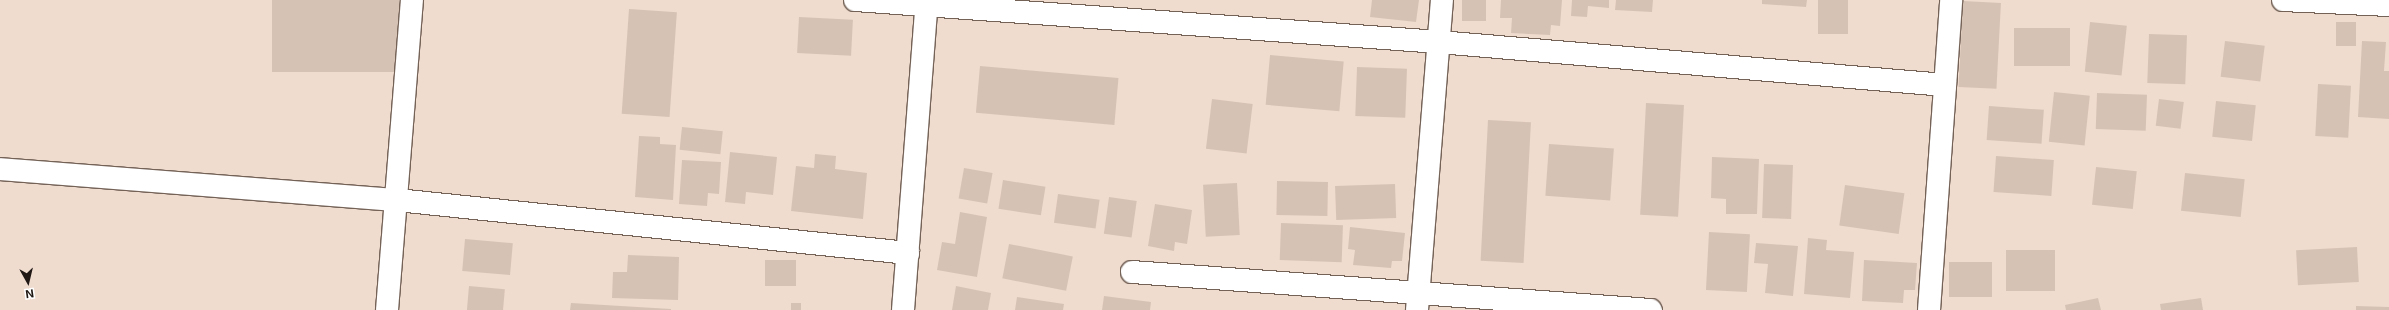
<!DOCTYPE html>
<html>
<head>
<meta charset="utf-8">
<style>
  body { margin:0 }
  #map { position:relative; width:2389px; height:310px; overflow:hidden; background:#f0dbcf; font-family:Inter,sans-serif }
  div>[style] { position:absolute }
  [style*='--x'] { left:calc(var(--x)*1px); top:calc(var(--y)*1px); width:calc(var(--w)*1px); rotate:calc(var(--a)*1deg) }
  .building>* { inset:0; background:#d6c2b5; transform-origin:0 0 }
  .roads { filter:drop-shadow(1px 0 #746257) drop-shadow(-1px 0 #746257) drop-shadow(0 1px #746257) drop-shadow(0 -1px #746257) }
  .minor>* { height:22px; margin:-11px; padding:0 11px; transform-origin:11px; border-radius:11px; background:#fff }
  .tertiary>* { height:22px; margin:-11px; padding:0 11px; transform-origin:11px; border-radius:11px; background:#fff }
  span { translate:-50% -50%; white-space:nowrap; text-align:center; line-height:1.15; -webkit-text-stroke:3px #fff; paint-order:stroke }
  .north { position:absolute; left:8px; top:262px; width:40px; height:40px; -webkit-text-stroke:3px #fff; paint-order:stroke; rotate:172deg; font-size:11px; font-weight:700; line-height:16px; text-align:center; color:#1f1814 }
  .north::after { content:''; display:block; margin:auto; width:14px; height:18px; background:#1f1814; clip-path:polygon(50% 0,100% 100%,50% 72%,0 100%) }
</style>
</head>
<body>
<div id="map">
  <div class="building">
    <i style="left:272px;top:0;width:127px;height:72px"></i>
    <i style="clip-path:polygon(1372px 0,1419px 0,1416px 22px,1370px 17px)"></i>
    <i style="left:1462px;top:0;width:24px;height:21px"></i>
    <i style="clip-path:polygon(1501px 0,1562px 0,1560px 26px,1551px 25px,1550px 35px,1511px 33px,1512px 18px,1500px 18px)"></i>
    <i style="clip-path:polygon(1572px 0,1609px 0,1609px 8px,1588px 6px,1587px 17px,1571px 16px)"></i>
    <i style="clip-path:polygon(1616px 0,1653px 0,1652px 12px,1615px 10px)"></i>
    <i style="clip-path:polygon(1762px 0,1807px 0,1806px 7px,1762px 4px)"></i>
    <i style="left:1818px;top:0;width:30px;height:34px"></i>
    <i style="left:1963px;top:1px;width:38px;height:86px;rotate:3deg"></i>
    <i style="left:629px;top:9px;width:48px;height:105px;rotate:4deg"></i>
    <i style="left:799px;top:17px;width:54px;height:36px;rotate:3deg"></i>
    <i style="left:2090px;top:22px;width:37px;height:50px;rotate:6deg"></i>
    <i style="left:2336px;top:22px;width:20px;height:24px"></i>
    <i style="left:2014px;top:28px;width:56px;height:38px"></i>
    <i style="left:2149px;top:34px;width:38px;height:49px;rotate:2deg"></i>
    <i style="left:2225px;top:41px;width:40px;height:36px;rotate:7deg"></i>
    <i style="clip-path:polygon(2362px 41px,2386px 42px,2384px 71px,2389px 71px,2389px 119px,2358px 117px)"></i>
    <i style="left:1270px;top:55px;width:74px;height:50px;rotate:5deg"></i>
    <i style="left:980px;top:66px;width:139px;height:47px;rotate:5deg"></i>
    <i style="left:1357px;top:67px;width:50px;height:49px;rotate:2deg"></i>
    <i style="left:2318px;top:84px;width:33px;height:52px;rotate:3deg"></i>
    <i style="left:2054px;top:92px;width:36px;height:50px;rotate:6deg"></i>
    <i style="left:2097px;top:93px;width:50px;height:36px;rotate:2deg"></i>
    <i style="left:1212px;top:99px;width:41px;height:50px;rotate:7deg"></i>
    <i style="left:2159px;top:99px;width:25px;height:27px;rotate:7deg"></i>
    <i style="left:2216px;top:101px;width:40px;height:36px;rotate:6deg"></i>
    <i style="left:1646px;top:103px;width:38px;height:112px;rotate:3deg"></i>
    <i style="left:1989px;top:106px;width:55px;height:34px;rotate:4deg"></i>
    <i style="left:1488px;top:120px;width:43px;height:141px;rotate:3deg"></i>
    <i style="left:682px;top:127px;width:41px;height:23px;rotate:6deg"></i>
    <i style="clip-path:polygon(639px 136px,660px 137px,660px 144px,676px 145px,673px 200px,635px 197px)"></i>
    <i style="left:1549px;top:144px;width:65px;height:52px;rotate:4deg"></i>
    <i style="clip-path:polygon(730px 152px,777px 157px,773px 195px,746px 192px,745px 204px,725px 202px)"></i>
    <i style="clip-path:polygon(815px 154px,836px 156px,835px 169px,867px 173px,863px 219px,791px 211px,796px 166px,814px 168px)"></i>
    <i style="left:1996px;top:156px;width:58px;height:36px;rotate:4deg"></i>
    <i style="clip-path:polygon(1712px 157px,1759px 159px,1757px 214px,1726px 214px,1726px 199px,1711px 198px)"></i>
    <i style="clip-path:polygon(682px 160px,721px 162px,719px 194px,708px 193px,707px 206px,679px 204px)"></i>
    <i style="left:1764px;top:164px;width:29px;height:54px;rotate:2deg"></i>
    <i style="left:2096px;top:167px;width:41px;height:38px;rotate:6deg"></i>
    <i style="left:964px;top:168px;width:29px;height:31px;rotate:10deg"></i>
    <i style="left:2185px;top:173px;width:60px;height:38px;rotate:6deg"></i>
    <i style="left:1003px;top:180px;width:43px;height:29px;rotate:9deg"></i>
    <i style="left:1277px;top:181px;width:51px;height:34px;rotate:1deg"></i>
    <i style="left:1237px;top:183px;width:52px;height:34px;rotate:87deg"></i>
    <i style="left:1395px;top:184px;width:34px;height:60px;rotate:88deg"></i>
    <i style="left:1845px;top:185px;width:60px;height:41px;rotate:8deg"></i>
    <i style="left:1058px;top:194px;width:42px;height:29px;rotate:8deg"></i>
    <i style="left:1109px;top:197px;width:28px;height:37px;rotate:8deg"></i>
    <i style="clip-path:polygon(1155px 204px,1192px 210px,1187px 244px,1175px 242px,1174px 251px,1148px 246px)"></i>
    <i style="clip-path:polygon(960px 212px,987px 217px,977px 277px,937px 270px,942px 242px,955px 244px)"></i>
    <i style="left:1281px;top:223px;width:62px;height:37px;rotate:2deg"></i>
    <i style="clip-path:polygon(1350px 227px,1405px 233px,1402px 261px,1392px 261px,1391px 268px,1353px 265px,1355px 250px,1348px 249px)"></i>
    <i style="left:1709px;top:232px;width:41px;height:58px;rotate:3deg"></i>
    <i style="clip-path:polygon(1808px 238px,1827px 240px,1826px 250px,1854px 252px,1850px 298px,1804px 294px)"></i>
    <i style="left:465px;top:239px;width:48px;height:32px;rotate:5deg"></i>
    <i style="clip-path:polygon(1756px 243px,1798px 246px,1793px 296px,1765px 293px,1768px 264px,1754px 263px)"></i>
    <i style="left:1009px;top:244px;width:65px;height:35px;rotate:11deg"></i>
    <i style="left:2357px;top:247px;width:35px;height:61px;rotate:87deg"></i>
    <i style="left:2006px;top:250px;width:49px;height:41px"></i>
    <i style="clip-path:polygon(628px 255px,679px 257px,678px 300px,612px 298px,613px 272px,627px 272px)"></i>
    <i style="left:765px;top:260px;width:31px;height:26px"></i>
    <i style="clip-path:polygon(1864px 260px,1917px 263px,1915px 290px,1904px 290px,1903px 303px,1862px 301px)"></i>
    <i style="left:1949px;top:262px;width:43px;height:35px"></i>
    <i style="left:469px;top:286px;width:36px;height:24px;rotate:5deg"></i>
    <i style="clip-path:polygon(956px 286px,991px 293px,988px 310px,952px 310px)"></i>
    <i style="clip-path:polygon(1104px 296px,1151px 302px,1150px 310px,1102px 310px)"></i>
    <i style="clip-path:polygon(1017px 297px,1064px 304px,1063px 310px,1015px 310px)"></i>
    <i style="clip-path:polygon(2098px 298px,2101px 310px,2066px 310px,2065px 305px)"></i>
    <i style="clip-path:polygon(2201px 298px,2203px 310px,2161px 310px,2160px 304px)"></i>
    <i style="clip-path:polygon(571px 303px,671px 309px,671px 310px,570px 310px)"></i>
    <i style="left:791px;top:303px;width:10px;height:7px"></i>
    <i style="clip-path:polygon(2356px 306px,2389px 307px,2389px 310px,2356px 310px)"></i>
  </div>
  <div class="roads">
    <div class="minor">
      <i style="--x:855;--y:0;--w:586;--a:4.11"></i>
      <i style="--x:1439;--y:42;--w:508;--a:4.86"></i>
      <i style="--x:2283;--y:0;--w:106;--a:2.7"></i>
      <i style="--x:0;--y:169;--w:398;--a:4.5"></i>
      <i style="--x:397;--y:200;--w:514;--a:5.92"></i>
      <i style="--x:1132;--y:272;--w:520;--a:4.19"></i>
      <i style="--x:387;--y:310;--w:311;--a:-85.4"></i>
      <i style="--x:1417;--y:310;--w:311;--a:-85.4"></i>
      <i style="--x:1929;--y:310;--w:311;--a:-85.9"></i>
    </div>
    <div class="tertiary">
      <i style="--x:903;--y:310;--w:311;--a:-85.6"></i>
    </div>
  </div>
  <div class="north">N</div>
</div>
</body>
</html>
